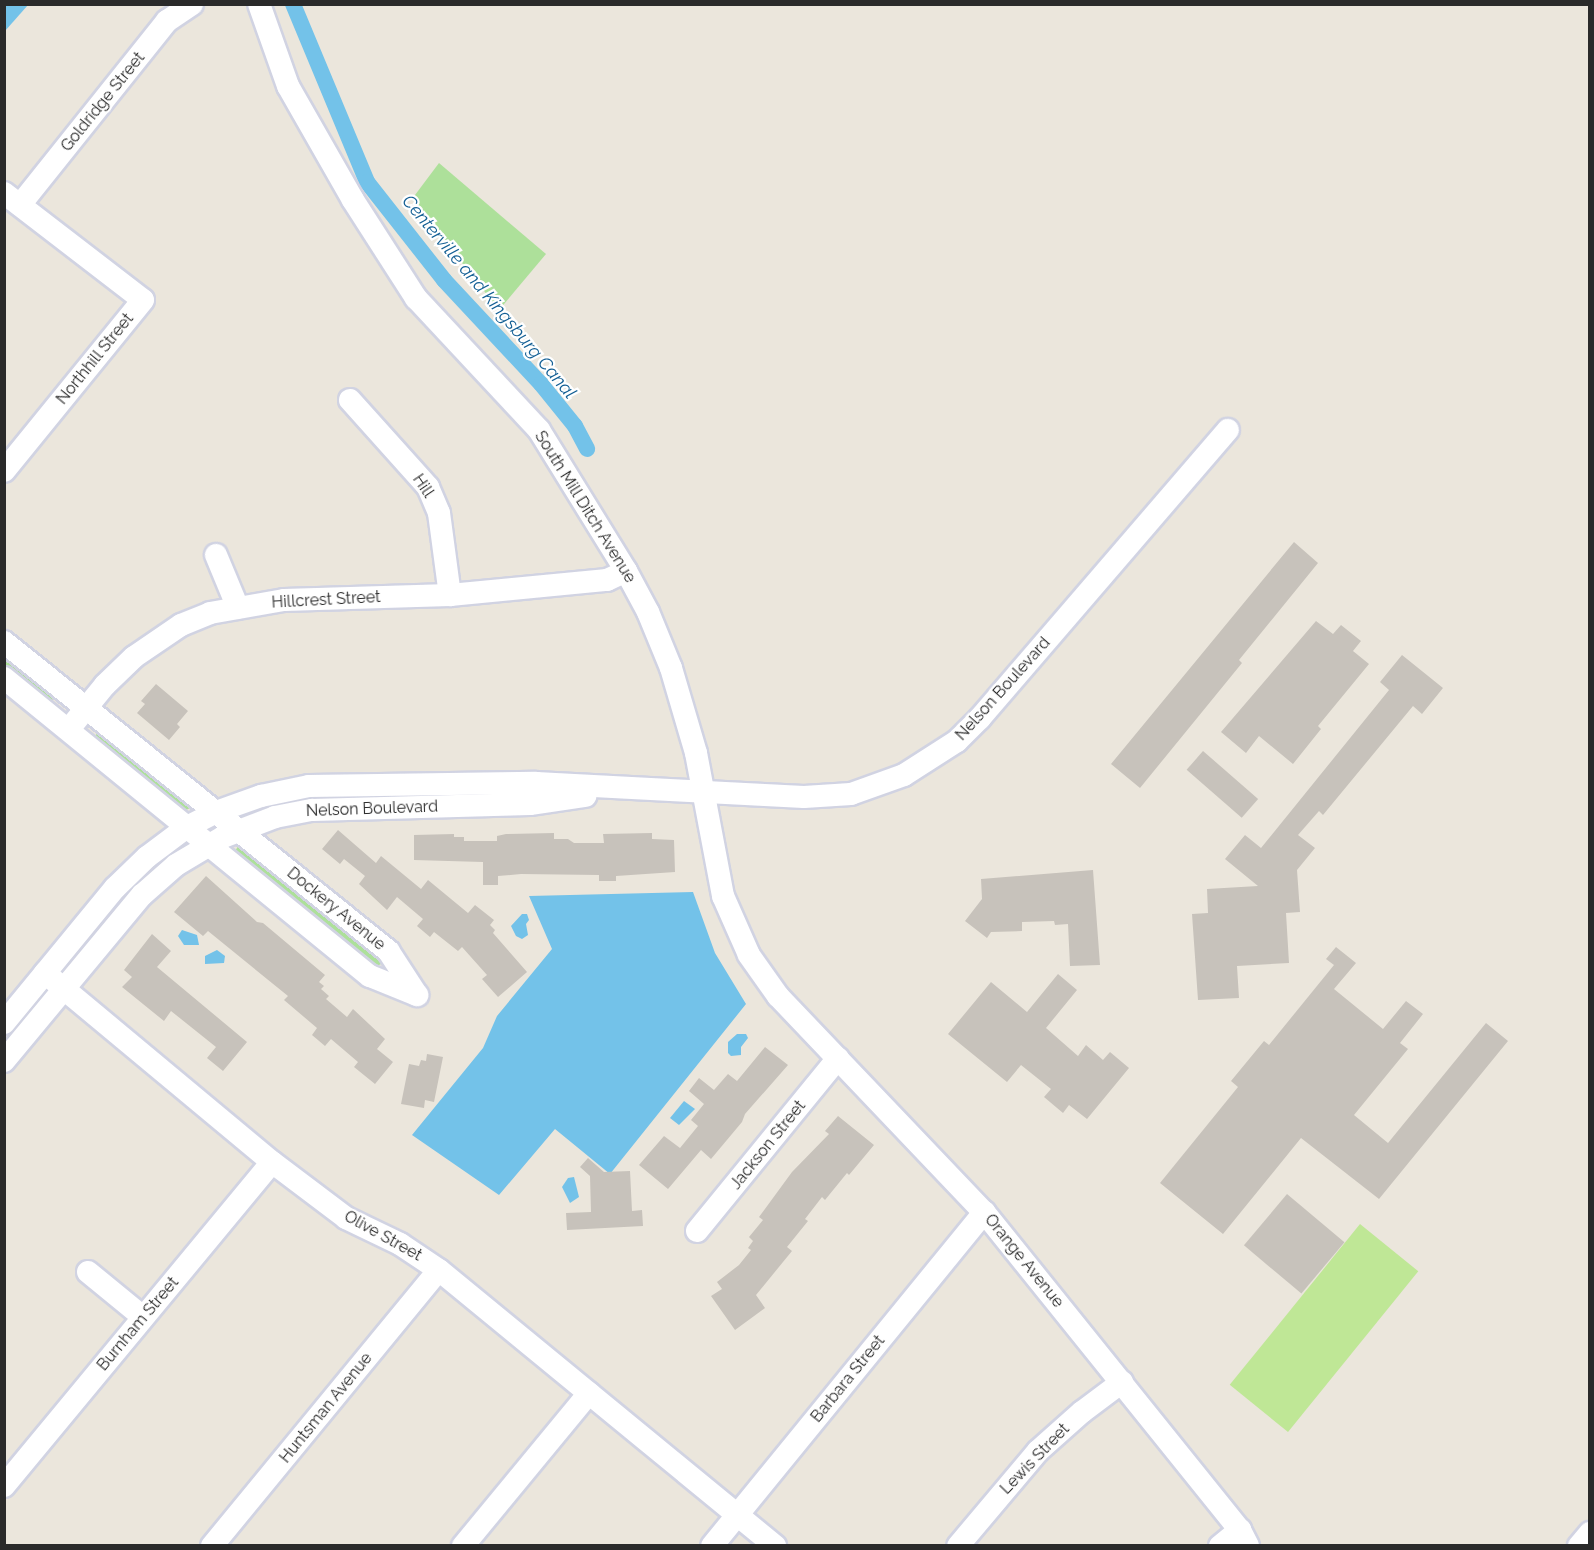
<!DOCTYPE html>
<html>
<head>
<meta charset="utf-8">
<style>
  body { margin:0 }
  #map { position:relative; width:1594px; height:1550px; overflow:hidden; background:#ebe6dc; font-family:Raleway,sans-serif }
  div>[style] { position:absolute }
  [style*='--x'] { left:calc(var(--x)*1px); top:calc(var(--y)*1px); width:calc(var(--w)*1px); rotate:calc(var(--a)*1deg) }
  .green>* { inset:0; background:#ade09a }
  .pitch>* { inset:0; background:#bfe796; transform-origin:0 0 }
  .water>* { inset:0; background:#73c2e9 }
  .canal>* { height:16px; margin:-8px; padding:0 8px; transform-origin:8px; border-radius:8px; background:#73c2e9 }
  .building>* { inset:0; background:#c7c2bb; transform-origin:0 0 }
  .roads { filter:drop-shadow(2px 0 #d1d3e2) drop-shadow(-2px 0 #d1d3e2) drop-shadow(0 2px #d1d3e2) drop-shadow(0 -2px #d1d3e2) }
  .minor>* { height:22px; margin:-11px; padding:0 11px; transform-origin:11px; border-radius:11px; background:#fff }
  span { translate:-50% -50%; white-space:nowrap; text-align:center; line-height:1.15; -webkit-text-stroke:4.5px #fff; paint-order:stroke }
  .street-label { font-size:16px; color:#2a2a2a }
  .water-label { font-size:18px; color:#135f94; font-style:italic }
  .frame { position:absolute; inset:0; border:6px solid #2a2a2a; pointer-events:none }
</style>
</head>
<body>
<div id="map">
  <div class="green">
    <i style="clip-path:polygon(439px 163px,546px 254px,499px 310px,412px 199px)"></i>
    <i style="clip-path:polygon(4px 650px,58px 693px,48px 705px,5px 670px)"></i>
    <i style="clip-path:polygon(99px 730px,191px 804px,190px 808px,182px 812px,93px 740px)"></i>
    <i style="clip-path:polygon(183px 843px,184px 848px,103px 925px,110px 908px,129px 883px)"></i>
    <i style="clip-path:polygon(239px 845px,382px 959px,381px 964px,373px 968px,233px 854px)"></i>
  </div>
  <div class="pitch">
    <i style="left:1360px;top:1224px;width:75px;height:207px;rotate:39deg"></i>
  </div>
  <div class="water">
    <i style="clip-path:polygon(5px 4px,28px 5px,5px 31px,4px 5px)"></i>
    <i style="clip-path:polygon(693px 892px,715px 953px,746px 1004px,610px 1174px,555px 1129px,499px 1195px,412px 1135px,483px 1048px,497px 1016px,552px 949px,529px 896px)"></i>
    <i style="clip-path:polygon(522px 914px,527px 914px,529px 920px,526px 924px,528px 935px,522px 939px,516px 936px,511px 926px)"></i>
    <i style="clip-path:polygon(182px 930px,197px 935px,199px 945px,184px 945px,178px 936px)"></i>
    <i style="clip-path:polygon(217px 950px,225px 956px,224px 963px,205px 964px,205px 956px)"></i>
    <i style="clip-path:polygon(737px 1034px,746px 1034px,748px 1038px,741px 1047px,741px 1055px,731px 1056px,728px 1053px,728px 1042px)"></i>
    <i style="clip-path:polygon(684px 1101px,695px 1109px,679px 1125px,670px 1118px)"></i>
    <i style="clip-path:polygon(574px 1177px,579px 1197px,570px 1203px,562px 1187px,568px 1178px)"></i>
  </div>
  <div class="canal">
    <i style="--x:293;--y:4;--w:193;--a:67.4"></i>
    <i style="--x:367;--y:182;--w:125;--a:51.8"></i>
    <i style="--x:444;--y:280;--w:142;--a:47"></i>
    <i style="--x:541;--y:384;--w:54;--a:51"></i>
    <i style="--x:575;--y:426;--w:26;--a:62"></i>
  </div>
  <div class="building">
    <i style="clip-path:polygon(1294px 542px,1318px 563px,1239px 660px,1242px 663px,1140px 788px,1111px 764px)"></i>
    <i style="clip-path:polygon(1316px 621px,1333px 634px,1341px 625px,1361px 641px,1353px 651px,1369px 664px,1318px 726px,1321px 729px,1293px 764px,1259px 736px,1246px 753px,1221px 732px)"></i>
    <i style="clip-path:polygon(1402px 655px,1443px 688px,1422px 714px,1413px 706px,1323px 815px,1319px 811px,1298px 835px,1315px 848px,1297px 870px,1300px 912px,1286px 913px,1289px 963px,1237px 966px,1239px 998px,1198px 1000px,1192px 914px,1208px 913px,1207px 889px,1258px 886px,1225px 859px,1245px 835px,1261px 848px,1389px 690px,1380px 682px)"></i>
    <i style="clip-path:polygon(156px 684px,188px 711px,177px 724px,180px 727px,169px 740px,137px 713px,145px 704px,141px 701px)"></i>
    <i style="left:1203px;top:751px;width:73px;height:25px;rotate:41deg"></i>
    <i style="clip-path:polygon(338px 830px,376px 863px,381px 856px,421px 889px,428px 880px,468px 913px,475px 905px,494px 920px,490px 925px,495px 930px,493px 933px,527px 972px,498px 997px,482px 979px,487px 975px,462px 947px,458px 951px,434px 932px,430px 937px,417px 926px,423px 919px,397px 897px,387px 910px,359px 884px,365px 876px,344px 859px,340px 864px,322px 849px)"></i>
    <i style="clip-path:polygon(554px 833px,554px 839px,568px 839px,574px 843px,604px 843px,603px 834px,652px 833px,652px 839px,674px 840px,675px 872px,616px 876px,616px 881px,599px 881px,599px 875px,521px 874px,498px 876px,498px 885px,483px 885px,483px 862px,414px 860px,414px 835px,454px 834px,454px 837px,464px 837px,464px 841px,497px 841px,497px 836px,506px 834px)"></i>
    <i style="clip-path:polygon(1093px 870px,1100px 965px,1070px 966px,1068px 924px,1055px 925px,1054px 921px,1022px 922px,1022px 931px,991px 932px,987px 938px,965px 921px,982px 899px,981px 879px)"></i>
    <i style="clip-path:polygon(206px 876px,257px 922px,263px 923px,325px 975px,319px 982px,324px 986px,321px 989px,329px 996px,326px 999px,347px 1017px,353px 1009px,385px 1039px,377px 1049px,393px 1062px,375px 1084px,354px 1067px,358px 1062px,331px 1039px,325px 1046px,312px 1035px,317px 1028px,284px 1000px,288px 996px,208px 931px,203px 936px,174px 912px)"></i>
    <i style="clip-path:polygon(152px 934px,171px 951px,157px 967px,247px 1042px,223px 1071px,207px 1058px,216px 1047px,171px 1011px,164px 1021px,122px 987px,132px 977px,124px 970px)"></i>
    <i style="clip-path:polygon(1336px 947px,1356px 963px,1334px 989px,1383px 1029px,1406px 1001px,1423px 1014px,1400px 1043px,1408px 1049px,1354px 1115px,1388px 1143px,1486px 1023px,1508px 1041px,1379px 1199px,1301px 1138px,1223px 1234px,1160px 1183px,1238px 1087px,1231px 1081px,1264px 1041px,1269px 1045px,1334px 965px,1326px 959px)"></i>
    <i style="clip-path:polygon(1058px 974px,1077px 990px,1046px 1028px,1078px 1056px,1086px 1045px,1103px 1060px,1110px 1052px,1129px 1068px,1087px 1119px,1069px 1105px,1063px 1113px,1044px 1097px,1051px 1089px,1021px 1065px,1007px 1082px,948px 1034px,991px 982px,1027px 1012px)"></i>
    <i style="clip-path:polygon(765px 1047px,788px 1065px,745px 1114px,742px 1122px,711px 1159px,701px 1150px,668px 1189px,639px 1165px,664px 1136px,680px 1148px,698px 1126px,691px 1120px,704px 1104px,689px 1091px,699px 1078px,714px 1090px,728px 1074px,737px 1081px)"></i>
    <i style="clip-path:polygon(427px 1054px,443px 1057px,434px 1102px,425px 1100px,424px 1108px,401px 1104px,409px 1064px,419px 1066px,421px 1060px,426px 1061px)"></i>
    <i style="clip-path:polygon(838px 1116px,874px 1145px,849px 1175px,847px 1173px,825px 1200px,822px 1197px,805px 1219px,808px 1221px,787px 1247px,792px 1251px,756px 1295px,765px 1308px,735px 1330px,711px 1296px,722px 1289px,717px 1282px,739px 1265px,751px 1250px,748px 1248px,753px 1241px,749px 1237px,763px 1220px,759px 1217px,792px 1172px,829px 1134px,825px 1131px)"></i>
    <i style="clip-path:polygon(588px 1158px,604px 1172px,630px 1171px,632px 1211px,642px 1210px,643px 1226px,567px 1230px,566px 1213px,591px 1212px,590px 1176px,580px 1167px)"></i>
    <i style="left:1287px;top:1194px;width:75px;height:67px;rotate:40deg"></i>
  </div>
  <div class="roads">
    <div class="minor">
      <i style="--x:259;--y:4;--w:87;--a:70.5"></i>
      <i style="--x:288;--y:86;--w:131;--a:60.3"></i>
      <i style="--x:353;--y:200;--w:117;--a:57.3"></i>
      <i style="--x:416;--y:298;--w:180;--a:47"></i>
      <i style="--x:539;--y:430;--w:166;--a:58.3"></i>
      <i style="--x:626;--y:571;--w:47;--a:61.8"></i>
      <i style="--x:648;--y:612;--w:61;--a:67.7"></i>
      <i style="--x:671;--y:668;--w:89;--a:73.6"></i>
      <i style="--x:696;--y:753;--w:146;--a:79.3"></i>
      <i style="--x:723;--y:896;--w:64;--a:66.2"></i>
      <i style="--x:749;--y:955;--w:50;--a:54.7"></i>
      <i style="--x:778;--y:996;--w:298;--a:46.4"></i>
      <i style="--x:984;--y:1212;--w:408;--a:51.2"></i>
      <i style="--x:1240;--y:1530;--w:18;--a:63"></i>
      <i style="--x:4;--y:193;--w:175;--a:37.6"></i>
      <i style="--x:143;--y:300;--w:220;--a:129.1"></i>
      <i style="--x:20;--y:205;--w:236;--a:-51.4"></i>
      <i style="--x:167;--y:21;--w:30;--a:-34"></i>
      <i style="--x:350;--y:400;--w:117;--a:48.1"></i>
      <i style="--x:428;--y:487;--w:28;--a:67"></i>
      <i style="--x:439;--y:513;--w:83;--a:82.4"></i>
      <i style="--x:216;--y:555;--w:57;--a:67.5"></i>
      <i style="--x:4;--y:642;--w:494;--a:38.8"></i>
      <i style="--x:389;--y:952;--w:51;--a:56.9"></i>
      <i style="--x:4;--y:678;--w:472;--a:39.2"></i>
      <i style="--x:370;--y:976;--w:51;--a:22"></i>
      <i style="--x:69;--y:729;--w:57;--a:-50.7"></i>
      <i style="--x:105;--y:685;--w:40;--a:-44"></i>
      <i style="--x:134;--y:657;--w:57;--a:-34.2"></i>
      <i style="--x:181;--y:625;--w:31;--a:-22"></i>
      <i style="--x:210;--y:613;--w:75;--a:-10"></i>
      <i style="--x:284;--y:600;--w:166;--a:-1.7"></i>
      <i style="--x:450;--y:595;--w:158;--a:-5.5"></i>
      <i style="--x:607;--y:580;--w:21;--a:-25"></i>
      <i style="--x:45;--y:973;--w:295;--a:39.8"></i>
      <i style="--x:272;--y:1162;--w:93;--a:37.1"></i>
      <i style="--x:346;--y:1218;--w:60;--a:25.7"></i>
      <i style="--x:400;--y:1244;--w:47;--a:33.7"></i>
      <i style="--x:439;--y:1270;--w:435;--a:39.4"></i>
      <i style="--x:4;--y:1023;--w:175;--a:-50.6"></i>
      <i style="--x:115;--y:888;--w:45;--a:-44.1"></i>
      <i style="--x:147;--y:857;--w:50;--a:-36.9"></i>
      <i style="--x:187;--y:827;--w:33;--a:-27"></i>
      <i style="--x:216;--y:812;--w:48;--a:-19.6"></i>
      <i style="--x:261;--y:796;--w:49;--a:-11.8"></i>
      <i style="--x:309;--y:786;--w:227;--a:-0.8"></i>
      <i style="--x:536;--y:783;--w:268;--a:3"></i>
      <i style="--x:804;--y:797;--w:47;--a:-3.7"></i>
      <i style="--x:851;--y:794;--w:56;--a:-19.7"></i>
      <i style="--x:904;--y:775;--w:63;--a:-32.7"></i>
      <i style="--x:957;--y:741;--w:33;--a:-45"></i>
      <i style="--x:980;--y:718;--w:380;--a:-49.3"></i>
      <i style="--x:4;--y:1061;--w:216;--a:-50.3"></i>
      <i style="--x:142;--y:895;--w:45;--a:-41.4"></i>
      <i style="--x:176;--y:865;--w:55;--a:-30.8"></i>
      <i style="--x:223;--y:837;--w:56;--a:-21"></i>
      <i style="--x:275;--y:817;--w:38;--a:-11"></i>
      <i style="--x:312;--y:810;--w:218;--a:-1.6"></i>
      <i style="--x:530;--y:804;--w:56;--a:-8.3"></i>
      <i style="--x:697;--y:1231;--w:223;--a:-50.8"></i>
      <i style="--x:88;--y:1272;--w:71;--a:39.3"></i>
      <i style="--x:4;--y:1486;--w:420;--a:-50.4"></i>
      <i style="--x:212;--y:1546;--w:357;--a:-50.6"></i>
      <i style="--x:463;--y:1546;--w:198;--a:-50.5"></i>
      <i style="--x:712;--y:1546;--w:431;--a:-50.8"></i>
      <i style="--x:958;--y:1546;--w:124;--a:-49.9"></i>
      <i style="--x:1038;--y:1451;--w:59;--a:-41.6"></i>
      <i style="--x:1082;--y:1412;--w:50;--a:-36.9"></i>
      <i style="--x:1220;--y:1546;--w:26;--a:-39"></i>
      <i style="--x:1579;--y:1546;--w:17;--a:-50"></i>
    </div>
  </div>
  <div class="street-label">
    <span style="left:103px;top:102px;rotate:-51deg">Goldridge Street</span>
    <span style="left:95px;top:359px;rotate:-51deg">Northhill Street</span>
    <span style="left:423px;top:486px;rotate:56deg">Hill</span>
    <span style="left:585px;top:507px;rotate:58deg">South Mill Ditch Avenue</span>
    <span style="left:326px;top:600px;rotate:-3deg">Hillcrest Street</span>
    <span style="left:1003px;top:689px;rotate:-48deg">Nelson Boulevard</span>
    <span style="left:372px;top:809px;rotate:-2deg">Nelson Boulevard</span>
    <span style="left:336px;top:909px;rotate:39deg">Dockery Avenue</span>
    <span style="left:768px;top:1145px;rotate:-51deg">Jackson Street</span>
    <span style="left:383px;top:1236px;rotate:29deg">Olive Street</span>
    <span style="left:1024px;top:1261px;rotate:51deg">Orange Avenue</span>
    <span style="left:138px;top:1324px;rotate:-50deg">Burnham Street</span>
    <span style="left:848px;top:1379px;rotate:-51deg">Barbara Street</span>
    <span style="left:326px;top:1408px;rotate:-51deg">Huntsman Avenue</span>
    <span style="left:1035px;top:1459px;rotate:-46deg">Lewis Street</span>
  </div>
  <div class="water-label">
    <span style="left:489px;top:297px;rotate:50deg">Centerville and Kingsburg Canal</span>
  </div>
  <div class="frame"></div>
</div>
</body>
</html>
